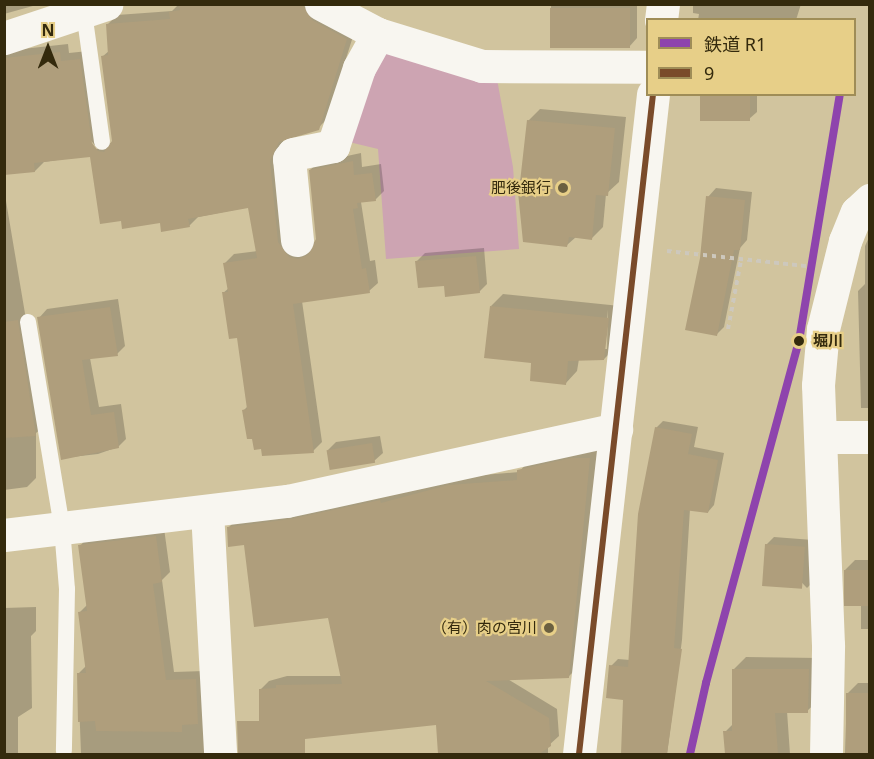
<!DOCTYPE html>
<html>
<head>
<meta charset="utf-8">
<style>
  body { margin:0 }
  #map { position:relative; width:874px; height:759px; overflow:hidden; background:#d1c49e; font-family:"Noto Sans","Noto Sans JP",sans-serif }
  div>[style] { position:absolute }
  [style*='--x'] { left:calc(var(--x)*1px); top:calc(var(--y)*1px); width:calc(var(--w)*1px); rotate:calc(var(--a)*1deg) }
  .green>* { inset:0; background:#cda4b2 }
  .shadow>* { inset:0; background:#0003 }
  .building>* { inset:0; background:#af9e7c; transform-origin:0 0 }
  .path>* { height:4px; margin-top:-2px; transform-origin:0; background:repeating-linear-gradient(90deg,#cdc8bd 0 4.5px,transparent 0 9px) }
  .service>* { height:16px; margin:-8px; padding:0 8px; transform-origin:8px; border-radius:8px; background:#f8f6f0 }
  .minor>* { height:33px; margin:-16.5px; padding:0 16.5px; transform-origin:16.5px; border-radius:16.5px; background:#f8f6f0 }
  .primary>* { height:33px; margin:-16.5px; padding:0 16.5px; transform-origin:16.5px; border-radius:16.5px; background:#f8f6f0 }
  .bus-1>* { height:6px; margin:-3px; padding:0 3px; transform-origin:3px; border-radius:3px; background:#7a4b2a }
  .rail-1>* { height:8px; margin:-4px; padding:0 4px; transform-origin:4px; border-radius:4px; background:#8e44ad }
  .dots>* { width:16px; height:16px; translate:-50% -50%; box-sizing:border-box; border:3px solid #e7cf88; border-radius:50% }
  span { translate:-50% -50%; white-space:nowrap; text-align:center; line-height:1.15; -webkit-text-stroke:4.5px #e7cf88; paint-order:stroke }
  .poi-label { font-size:15px; color:#342a0d }
  .right { translate:-100% -50%; text-align:right }
  .stop-label { font-size:15px; color:#342a0d; font-weight:700 }
  .left { translate:0 -50%; text-align:left }
  .frame { position:absolute; inset:0; border:6px solid #342a0d; pointer-events:none }
  .legend { position:absolute; left:646px; top:18px; width:210px; height:78px; box-sizing:border-box; background:#e7cf88; border:2px solid #9f8d57; margin:0; padding:8px 10px; list-style:none; font-size:18px; color:#342a0d }
  .legend li { display:flex; align-items:center; gap:12px; height:30px }
  .legend b { width:30px; border:2px solid #9f8d57 }
  .north { position:absolute; left:18px; top:18px; width:60px; height:60px; -webkit-text-stroke:4px #e7cf88; paint-order:stroke; rotate:0deg; font-size:16px; font-weight:700; line-height:24px; text-align:center; color:#342a0d }
  .north::after { content:''; display:block; margin:auto; width:21px; height:27px; background:#342a0d; clip-path:polygon(50% 0,100% 100%,50% 72%,0 100%) }
</style>
</head>
<body>
<div id="map">
  <div class="green">
    <i style="clip-path:polygon(390px 50px,497px 79px,513px 167px,519px 249px,386px 259px,378px 149px,349px 142px,376px 56px)"></i>
  </div>
  <div class="shadow">
    <i style="clip-path:polygon(4px 4px,40px 4px,4px 14px)"></i>
    <i style="clip-path:polygon(evenodd,179px 4px,293px 4px,318px 9px,355px 30px,327px 119px,318px 128px,284px 139px,279px 151px,308px 250px,317px 239px,310px 170px,319px 162px,361px 153px,362px 167px,381px 164px,384px 191px,375px 200px,361px 202px,370px 261px,375px 260px,378px 283px,369px 291px,302px 301px,322px 442px,313px 451px,262px 448px,244px 410px,248px 406px,238px 336px,223px 293px,229px 288px,225px 263px,234px 254px,257px 251px,249px 207px,198px 217px,189px 226px,122px 219px,91px 155px,44px 162px,35px 171px,4px 174px,4px 51px,68px 44px,69px 53px,88px 51px,107px 143px,113px 143px,102px 57px,110px 50px,108px 24px,117px 15px,172px 11px,179px 4px,88px 137px,98px 149px,94px 149px,88px 137px)"></i>
    <i style="clip-path:polygon(551px 4px,637px 4px,637px 38px,629px 47px,551px 46px)"></i>
    <i style="clip-path:polygon(693px 4px,801px 4px,796px 20px,698px 20px,699px 14px,693px 13px)"></i>
    <i style="clip-path:polygon(701px 94px,757px 94px,757px 112px,749px 119px)"></i>
    <i style="clip-path:polygon(540px 109px,626px 117px,619px 182px,606px 194px,603px 227px,591px 239px,576px 237px,567px 245px,518px 182px,522px 178px,528px 121px)"></i>
    <i style="clip-path:polygon(716px 188px,752px 192px,747px 240px,740px 248px,724px 327px,716px 335px,701px 258px,708px 197px)"></i>
    <i style="clip-path:polygon(4px 189px,44px 426px,36px 433px,36px 478px,27px 487px,4px 490px)"></i>
    <i style="clip-path:polygon(870px 235px,870px 408px,861px 408px,858px 291px,865px 284px,865px 246px)"></i>
    <i style="clip-path:polygon(484px 248px,487px 284px,479px 292px,445px 284px,417px 261px,425px 253px)"></i>
    <i style="clip-path:polygon(evenodd,503px 294px,620px 306px,616px 347px,604px 359px,579px 359px,577px 371px,566px 383px,533px 362px,491px 306px,503px 294px,608px 310px,607px 349px,604px 349px,608px 310px)"></i>
    <i style="clip-path:polygon(118px 299px,125px 346px,117px 354px,90px 358px,99px 407px,121px 404px,126px 439px,118px 447px,98px 454px,63px 458px,39px 318px,47px 309px)"></i>
    <i style="clip-path:polygon(663px 421px,698px 427px,694px 447px,724px 453px,714px 505px,708px 512px,690px 509px,682px 640px,667px 754px,622px 754px,625px 699px,611px 666px,618px 659px,630px 660px,656px 428px)"></i>
    <i style="clip-path:polygon(380px 436px,383px 453px,374px 461px,328px 450px,336px 442px)"></i>
    <i style="clip-path:polygon(581px 450px,598px 450px,577px 668px,568px 677px,506px 678px,557px 709px,559px 736px,548px 746px,548px 754px,439px 754px,437px 723px,260px 690px,269px 681px,287px 676px,342px 676px,329px 616px,228px 528px,237px 519px,458px 477px,519px 472px,528px 462px)"></i>
    <i style="clip-path:polygon(164px 528px,170px 572px,162px 580px,174px 672px,204px 671px,215px 754px,81px 754px,78px 674px,86px 666px,79px 613px,87px 605px,80px 546px,88px 537px)"></i>
    <i style="clip-path:polygon(870px 530px,870px 629px,861px 629px,861px 604px,845px 570px,855px 560px,868px 560px)"></i>
    <i style="clip-path:polygon(774px 537px,813px 540px,815px 580px,807px 588px,766px 545px)"></i>
    <i style="clip-path:polygon(36px 607px,36px 631px,31px 636px,32px 708px,18px 717px,18px 754px,4px 754px,4px 608px)"></i>
    <i style="clip-path:polygon(746px 657px,820px 658px,819px 700px,807px 711px,787px 711px,790px 754px,727px 754px,725px 732px,734px 723px,734px 669px)"></i>
    <i style="clip-path:polygon(858px 683px,870px 683px,870px 754px,845px 754px,847px 694px)"></i>
  </div>
  <div class="building">
    <i style="clip-path:polygon(179px 4px,302px 4px,312px 20px,347px 39px,319px 130px,279px 142px,270px 161px,278px 242px,289px 257px,298px 259px,308px 255px,316px 239px,309px 170px,353px 161px,354px 175px,372px 173px,376px 201px,357px 203px,358px 208px,353px 209px,362px 269px,366px 268px,370px 293px,293px 304px,314px 453px,262px 456px,261px 449px,254px 450px,252px 439px,247px 439px,242px 410px,247px 409px,237px 338px,229px 339px,222px 292px,228px 292px,223px 263px,257px 258px,248px 208px,188px 219px,190px 227px,161px 232px,160px 223px,122px 229px,121px 221px,100px 224px,90px 157px,34px 163px,35px 172px,4px 175px,4px 58px,60px 52px,61px 61px,80px 59px,92px 143px,98px 151px,104px 152px,112px 141px,101px 56px,108px 55px,106px 24px,170px 19px,169px 12px,180px 10px)"></i>
    <i style="left:550px;top:8px;width:80px;height:40px"></i>
    <i style="left:700px;top:94px;width:50px;height:27px"></i>
    <i style="clip-path:polygon(527px 120px,615px 128px,608px 196px,596px 195px,592px 240px,569px 237px,567px 247px,523px 242px,517px 182px,520px 182px)"></i>
    <i style="clip-path:polygon(706px 196px,745px 200px,740px 250px,734px 250px,717px 336px,685px 330px,700px 258px)"></i>
    <i style="clip-path:polygon(476px 256px,480px 293px,445px 297px,444px 286px,418px 288px,415px 261px)"></i>
    <i style="clip-path:polygon(490px 306px,609px 318px,604px 360px,568px 361px,566px 385px,530px 381px,531px 363px,484px 358px)"></i>
    <i style="clip-path:polygon(110px 307px,118px 356px,82px 360px,91px 415px,114px 412px,119px 448px,61px 460px,37px 317px)"></i>
    <i style="clip-path:polygon(18px 320px,36px 436px,4px 438px,4px 322px)"></i>
    <i style="clip-path:polygon(655px 427px,692px 434px,688px 454px,718px 460px,708px 513px,684px 510px,674px 648px,682px 649px,667px 754px,621px 754px,623px 700px,606px 698px,609px 665px,628px 667px,638px 514px)"></i>
    <i style="left:372px;top:443px;width:20px;height:46px;rotate:81deg"></i>
    <i style="clip-path:polygon(571px 458px,590px 458px,569px 678px,486px 681px,549px 718px,551px 746px,539px 754px,438px 754px,436px 725px,305px 739px,305px 754px,238px 754px,237px 721px,259px 721px,259px 689px,276px 688px,276px 685px,342px 684px,328px 618px,254px 627px,244px 545px,228px 547px,227px 527px,291px 519px,380px 500px,381px 503px,448px 485px,517px 480px,517px 470px)"></i>
    <i style="clip-path:polygon(156px 536px,162px 582px,153px 584px,166px 680px,196px 679px,198px 724px,182px 725px,182px 732px,96px 731px,95px 721px,78px 722px,77px 673px,86px 673px,78px 612px,87px 611px,78px 545px)"></i>
    <i style="left:765px;top:544px;width:40px;height:42px;rotate:4deg"></i>
    <i style="left:844px;top:570px;width:26px;height:36px"></i>
    <i style="clip-path:polygon(732px 669px,809px 669px,808px 713px,775px 713px,778px 754px,725px 754px,723px 731px,732px 731px)"></i>
    <i style="left:846px;top:693px;width:24px;height:61px"></i>
  </div>
  <div class="path">
    <i style="--x:667;--y:251;--w:140;--a:6.2"></i>
    <i style="--x:728;--y:329;--w:70;--a:-79.3"></i>
  </div>
  <div class="service">
    <i style="--x:84;--y:12;--w:131;--a:82.1"></i>
    <i style="--x:28;--y:322;--w:209;--a:80.6"></i>
    <i style="--x:62;--y:528;--w:61;--a:85.3"></i>
    <i style="--x:67;--y:589;--w:162;--a:91.1"></i>
  </div>
  <div class="minor">
    <i style="--x:321;--y:4;--w:64;--a:27.8"></i>
    <i style="--x:378;--y:34;--w:109;--a:17.1"></i>
    <i style="--x:482;--y:66;--w:166;--a:0.3"></i>
    <i style="--x:4;--y:38;--w:108;--a:-18.4"></i>
    <i style="--x:297;--y:240;--w:81;--a:-95.6"></i>
    <i style="--x:289;--y:159;--w:6;--a:-51"></i>
    <i style="--x:293;--y:154;--w:41;--a:-11.3"></i>
    <i style="--x:333;--y:146;--w:82;--a:-71.6"></i>
    <i style="--x:359;--y:68;--w:39;--a:-61"></i>
    <i style="--x:821;--y:437;--w:49;--a:0"></i>
    <i style="--x:207;--y:511;--w:243;--a:86.9"></i>
    <i style="--x:4;--y:535;--w:285;--a:-6.9"></i>
    <i style="--x:287;--y:501;--w:337;--a:-12.3"></i>
    <i style="--x:826;--y:754;--w:109;--a:-88.9"></i>
    <i style="--x:828;--y:645;--w:260;--a:-92.2"></i>
    <i style="--x:818;--y:385;--w:56;--a:-84.9"></i>
    <i style="--x:823;--y:329;--w:91;--a:-76"></i>
    <i style="--x:845;--y:241;--w:31;--a:-68"></i>
    <i style="--x:857;--y:212;--w:18;--a:-43"></i>
  </div>
  <div class="primary">
    <i style="--x:661;--y:20;--w:16;--a:-83"></i>
    <i style="--x:579;--y:754;--w:664;--a:-83.6"></i>
  </div>
  <div class="bus-1">
    <i style="--x:579;--y:754;--w:664;--a:-83.6"></i>
  </div>
  <div class="rail-1">
    <i style="--x:690;--y:754;--w:73;--a:-77.3"></i>
    <i style="--x:706;--y:683;--w:354;--a:-74.8"></i>
    <i style="--x:799;--y:341;--w:250;--a:-80.6"></i>
  </div>
  <div class="dots">
    <i style="left:563px;top:188px;background:#6b6040"></i>
    <i style="left:799px;top:341px;background:#342a0d"></i>
    <i style="left:549px;top:628px;background:#6b6040"></i>
  </div>
  <div class="poi-label">
    <span class="right" style="left:551px;top:188px">肥後銀行</span>
    <span class="right" style="left:537px;top:628px">（有）肉の宮川</span>
  </div>
  <div class="stop-label">
    <span class="left" style="left:813px;top:341px">堀川</span>
  </div>
  <div class="frame"></div>
  <ul class="legend">
  <li><b style="height:8px;background:#8e44ad"></b>鉄道 R1</li>
  <li><b style="height:8px;background:#7a4b2a"></b>9</li>
  </ul>
  <div class="north">N</div>
</div>
</body>
</html>
